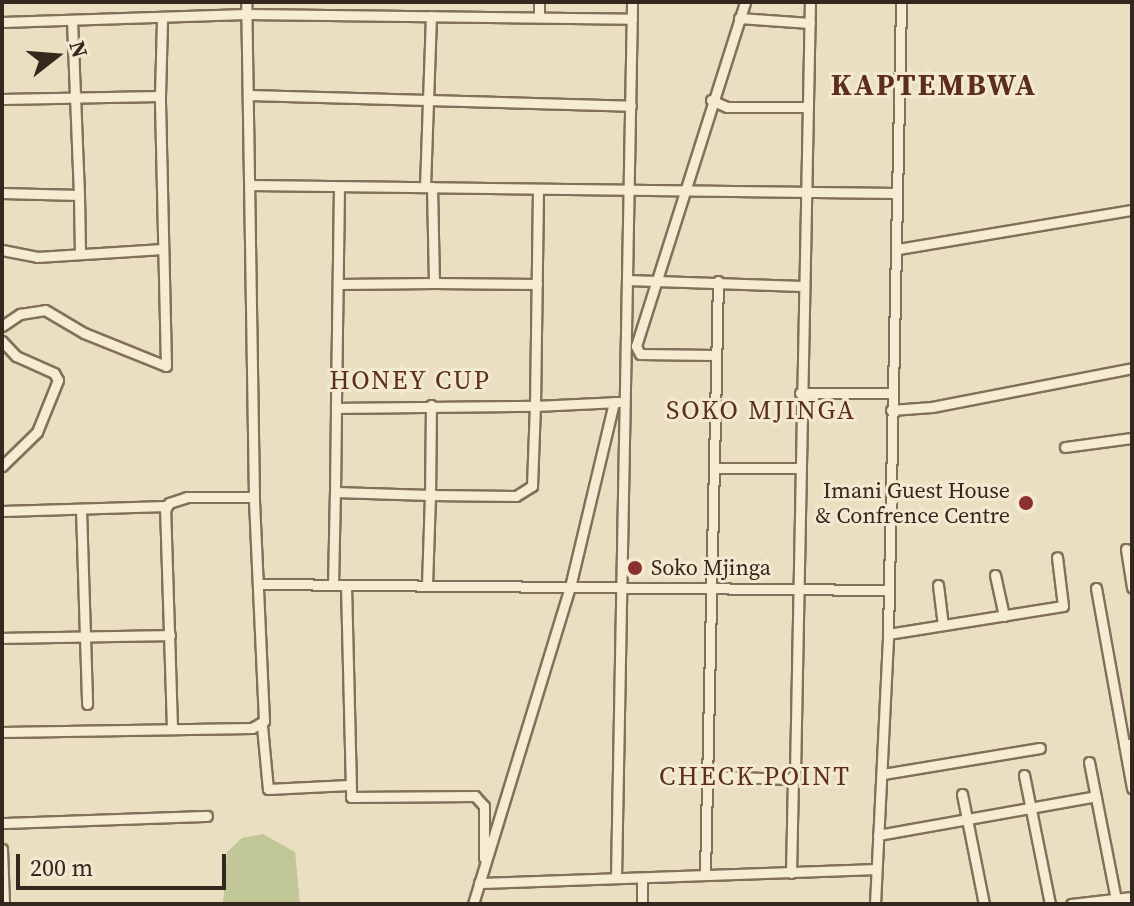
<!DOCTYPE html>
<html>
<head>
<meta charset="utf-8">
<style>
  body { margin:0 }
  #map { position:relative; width:1134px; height:906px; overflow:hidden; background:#eadfc1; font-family:"Source Serif 4",serif }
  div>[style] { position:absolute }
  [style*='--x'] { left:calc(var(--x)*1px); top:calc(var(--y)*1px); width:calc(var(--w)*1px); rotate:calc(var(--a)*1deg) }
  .green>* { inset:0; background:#c1c796 }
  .roads { filter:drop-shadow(2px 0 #83705a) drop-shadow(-2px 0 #83705a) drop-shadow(0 2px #83705a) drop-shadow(0 -2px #83705a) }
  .minor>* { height:9px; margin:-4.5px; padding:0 4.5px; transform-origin:4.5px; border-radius:4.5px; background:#f6ecd3 }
  .dots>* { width:22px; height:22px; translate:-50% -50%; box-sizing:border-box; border:4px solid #f2e9d0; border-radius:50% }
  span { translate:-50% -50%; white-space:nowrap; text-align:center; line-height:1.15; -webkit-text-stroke:6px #f2e9d0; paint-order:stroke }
  .poi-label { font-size:22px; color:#33281d }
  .right { translate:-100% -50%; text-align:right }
  .left { translate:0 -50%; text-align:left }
  .quarter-label { font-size:26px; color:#5d2e20; letter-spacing:2px }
  .district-label { font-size:30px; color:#5d2e20; font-weight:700; letter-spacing:2px }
  .frame { position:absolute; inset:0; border:4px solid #33281d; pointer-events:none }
  .north { position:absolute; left:16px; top:16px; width:80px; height:80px; -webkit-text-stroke:6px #f2e9d0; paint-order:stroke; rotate:73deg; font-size:22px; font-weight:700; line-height:32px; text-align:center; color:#33281d }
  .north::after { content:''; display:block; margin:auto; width:28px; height:36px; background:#33281d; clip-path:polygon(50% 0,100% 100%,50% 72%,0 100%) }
  .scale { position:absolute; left:16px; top:854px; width:210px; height:36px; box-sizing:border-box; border:4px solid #33281d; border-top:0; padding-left:10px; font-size:24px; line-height:28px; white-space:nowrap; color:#33281d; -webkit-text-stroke:6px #f2e9d0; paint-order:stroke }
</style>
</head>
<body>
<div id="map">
  <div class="green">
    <i style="clip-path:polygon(263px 834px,295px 852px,300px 904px,223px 904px,227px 852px,242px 838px)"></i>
  </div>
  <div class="roads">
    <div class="minor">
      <i style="--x:539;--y:17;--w:15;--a:-90"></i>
      <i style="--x:739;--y:18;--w:71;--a:4"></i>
      <i style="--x:2;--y:22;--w:244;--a:-1.9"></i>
      <i style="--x:246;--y:14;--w:386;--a:0.7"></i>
      <i style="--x:249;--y:95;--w:382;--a:1.6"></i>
      <i style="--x:2;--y:99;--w:158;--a:-1.1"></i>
      <i style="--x:160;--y:96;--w:78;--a:-88.5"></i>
      <i style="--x:711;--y:100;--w:17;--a:24"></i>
      <i style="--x:727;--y:107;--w:81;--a:0"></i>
      <i style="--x:251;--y:185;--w:646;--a:0.71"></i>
      <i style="--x:339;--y:187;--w:221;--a:90.8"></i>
      <i style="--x:336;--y:408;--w:199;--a:-0.6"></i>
      <i style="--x:535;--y:406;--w:215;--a:-89.2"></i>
      <i style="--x:425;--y:187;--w:171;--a:-88"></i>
      <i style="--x:432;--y:187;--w:96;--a:88.8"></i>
      <i style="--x:434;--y:283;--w:103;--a:0.6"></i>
      <i style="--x:2;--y:193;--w:77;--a:1.5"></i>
      <i style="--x:79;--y:195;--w:173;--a:-92.3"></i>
      <i style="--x:79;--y:195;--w:59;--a:89"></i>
      <i style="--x:898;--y:249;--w:237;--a:-9.5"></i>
      <i style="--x:2;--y:250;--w:36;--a:11"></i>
      <i style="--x:37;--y:257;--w:126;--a:-3.6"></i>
      <i style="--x:627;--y:280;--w:175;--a:2"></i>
      <i style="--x:339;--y:284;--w:95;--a:-0.6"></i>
      <i style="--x:2;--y:326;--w:22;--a:-34"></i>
      <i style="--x:20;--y:314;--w:25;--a:-9"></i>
      <i style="--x:45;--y:310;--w:45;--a:30.5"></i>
      <i style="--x:84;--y:333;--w:88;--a:21.9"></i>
      <i style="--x:166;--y:366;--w:270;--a:-91.3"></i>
      <i style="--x:2;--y:341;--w:21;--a:47"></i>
      <i style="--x:16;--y:356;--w:42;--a:24.1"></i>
      <i style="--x:54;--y:373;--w:8;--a:60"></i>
      <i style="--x:58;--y:380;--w:56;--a:112"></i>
      <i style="--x:37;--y:432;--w:49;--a:135.8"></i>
      <i style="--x:714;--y:355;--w:74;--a:-179.2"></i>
      <i style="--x:640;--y:354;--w:9;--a:-117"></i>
      <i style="--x:636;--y:346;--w:361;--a:-72.4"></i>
      <i style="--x:800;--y:393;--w:93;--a:0"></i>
      <i style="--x:431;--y:405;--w:90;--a:90.6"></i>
      <i style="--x:430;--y:495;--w:86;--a:0.7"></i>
      <i style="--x:516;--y:496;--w:19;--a:-32"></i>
      <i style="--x:532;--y:486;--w:80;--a:-87.9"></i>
      <i style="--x:535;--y:406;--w:84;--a:-2.7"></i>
      <i style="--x:891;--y:410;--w:41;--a:-4.2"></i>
      <i style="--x:932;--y:407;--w:204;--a:-11"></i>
      <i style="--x:1065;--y:447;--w:68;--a:-7.7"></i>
      <i style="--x:714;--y:468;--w:83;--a:0"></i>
      <i style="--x:335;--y:492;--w:84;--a:-89.3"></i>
      <i style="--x:81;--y:509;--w:195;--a:88.2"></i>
      <i style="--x:2;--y:511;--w:165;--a:-1.7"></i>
      <i style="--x:1126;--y:549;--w:39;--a:81"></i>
      <i style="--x:995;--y:575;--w:42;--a:77.6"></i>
      <i style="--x:260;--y:584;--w:628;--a:0.55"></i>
      <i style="--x:333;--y:585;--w:93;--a:-88.8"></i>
      <i style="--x:335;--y:492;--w:95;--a:1.8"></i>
      <i style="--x:430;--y:495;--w:89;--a:91.9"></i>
      <i style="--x:346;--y:585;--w:212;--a:88.6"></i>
      <i style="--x:351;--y:797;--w:124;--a:-0.5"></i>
      <i style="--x:475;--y:796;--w:13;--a:48"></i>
      <i style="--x:484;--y:806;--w:52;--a:90"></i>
      <i style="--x:938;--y:585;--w:39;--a:83"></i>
      <i style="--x:1096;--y:588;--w:158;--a:79.8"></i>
      <i style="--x:1124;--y:744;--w:8;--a:0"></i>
      <i style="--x:888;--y:634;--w:177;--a:-9.1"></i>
      <i style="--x:1063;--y:606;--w:49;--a:-97"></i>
      <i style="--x:2;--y:638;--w:168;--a:-1"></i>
      <i style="--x:262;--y:726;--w:63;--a:84.6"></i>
      <i style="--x:268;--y:789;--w:81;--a:-2.8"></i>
      <i style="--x:172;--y:728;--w:218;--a:-91.8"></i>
      <i style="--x:165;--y:510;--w:8;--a:-60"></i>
      <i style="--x:169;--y:503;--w:19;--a:-18"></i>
      <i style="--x:187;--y:497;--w:67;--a:0"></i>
      <i style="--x:2;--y:732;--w:250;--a:-0.9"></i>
      <i style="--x:252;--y:728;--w:14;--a:-30"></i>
      <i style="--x:264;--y:721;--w:224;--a:-92.6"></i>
      <i style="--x:254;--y:497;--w:495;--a:-90.9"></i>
      <i style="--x:1124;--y:744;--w:45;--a:79.7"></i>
      <i style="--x:1089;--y:762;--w:141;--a:78.9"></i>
      <i style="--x:883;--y:774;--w:159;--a:-9.4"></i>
      <i style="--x:1024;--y:775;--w:132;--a:78.6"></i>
      <i style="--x:708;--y:776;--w:82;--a:2.1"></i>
      <i style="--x:790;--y:779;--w:7;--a:-45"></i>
      <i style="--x:795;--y:774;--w:772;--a:-88.89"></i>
      <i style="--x:962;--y:794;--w:112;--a:78.7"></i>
      <i style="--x:2;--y:823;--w:205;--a:-2"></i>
      <i style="--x:878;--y:835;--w:221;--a:-10.1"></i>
      <i style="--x:2;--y:849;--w:55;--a:87.9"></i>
      <i style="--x:791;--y:873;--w:95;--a:-88.8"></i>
      <i style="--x:705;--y:875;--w:594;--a:-88.75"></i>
      <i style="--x:616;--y:878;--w:876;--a:-88.95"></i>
      <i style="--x:642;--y:878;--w:26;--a:90"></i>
      <i style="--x:479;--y:883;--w:394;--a:-2"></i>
      <i style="--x:473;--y:904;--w:332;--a:-73"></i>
      <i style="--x:570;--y:587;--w:190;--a:-76.6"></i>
      <i style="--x:875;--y:904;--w:270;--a:-87.2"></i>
      <i style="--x:888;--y:634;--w:632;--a:-88.82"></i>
      <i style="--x:1071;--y:904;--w:61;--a:-6.5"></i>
    </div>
  </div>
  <div class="dots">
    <i style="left:1026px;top:503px;background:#8d2f2e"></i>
    <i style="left:635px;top:568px;background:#8d2f2e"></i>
  </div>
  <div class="poi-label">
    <span class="right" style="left:1010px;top:503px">Imani Guest House<br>&amp; Confrence Centre</span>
    <span class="left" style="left:651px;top:568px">Soko Mjinga</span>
  </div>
  <div class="quarter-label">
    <span style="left:410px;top:381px">HONEY CUP</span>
    <span style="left:761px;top:411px">SOKO MJINGA</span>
    <span style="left:755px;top:777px">CHECK POINT</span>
  </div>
  <div class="district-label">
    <span style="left:934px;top:85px">KAPTEMBWA</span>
  </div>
  <div class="frame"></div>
  <div class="north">N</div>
  <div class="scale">200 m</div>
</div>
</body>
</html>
